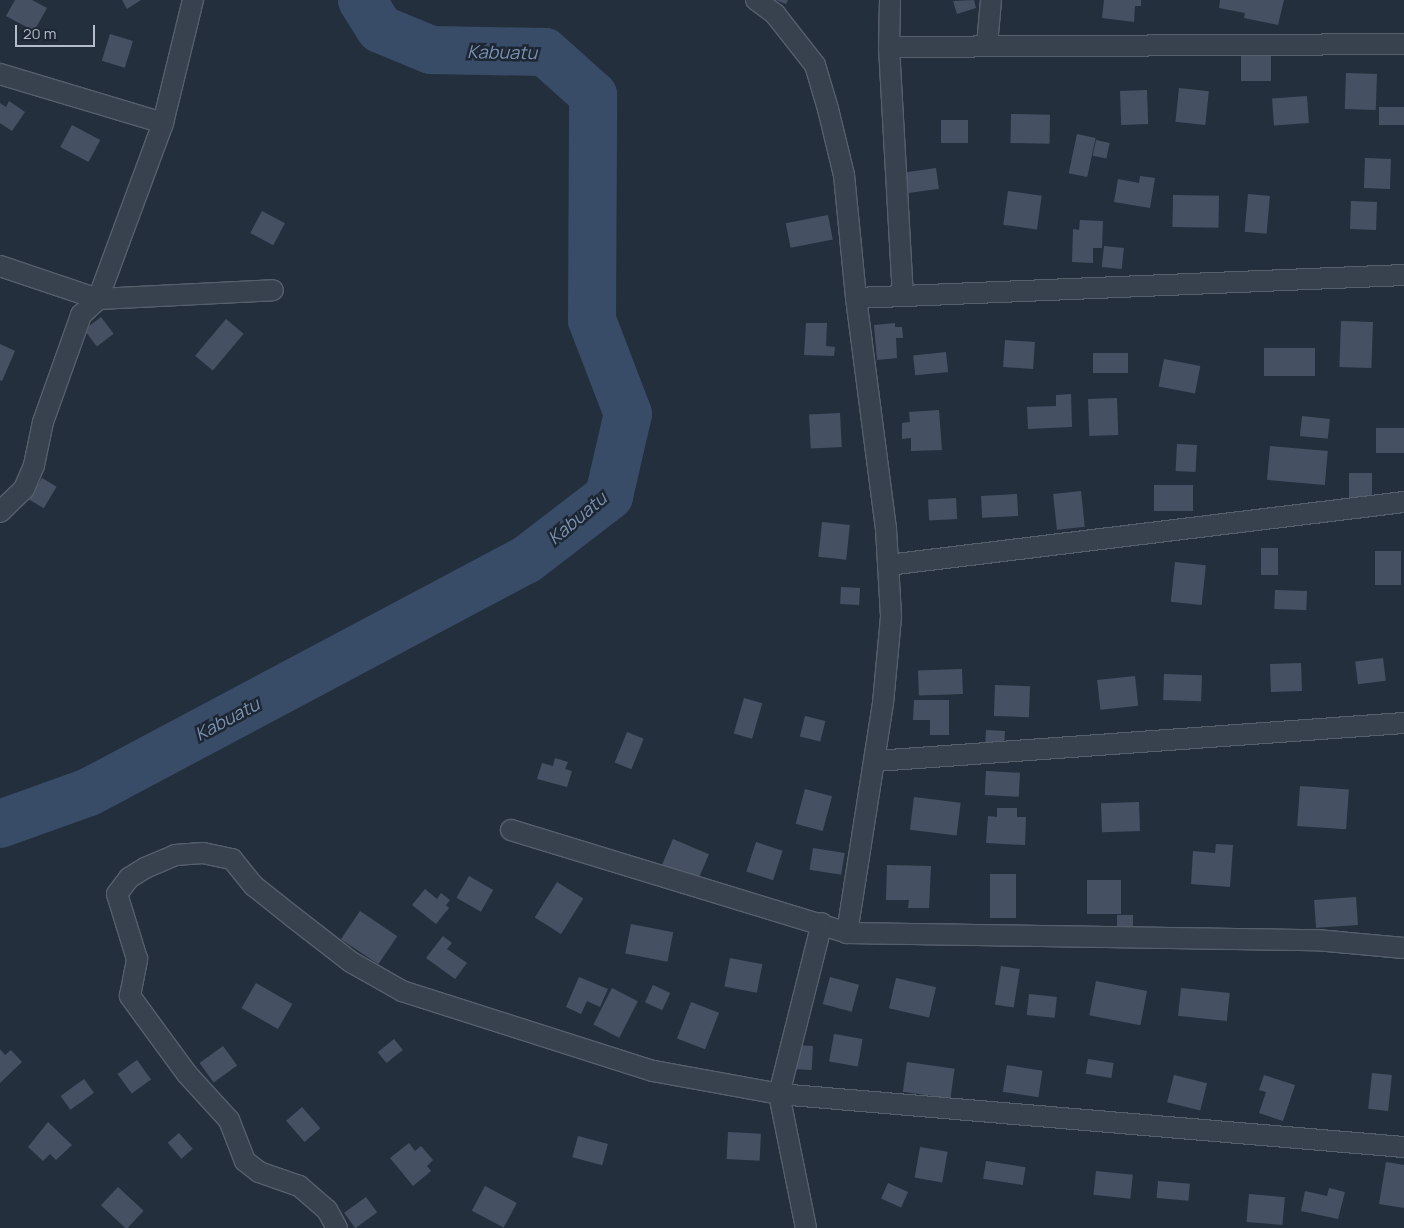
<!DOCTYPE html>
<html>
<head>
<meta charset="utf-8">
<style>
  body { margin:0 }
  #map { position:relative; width:1404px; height:1228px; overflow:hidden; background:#242f3e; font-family:Manrope,sans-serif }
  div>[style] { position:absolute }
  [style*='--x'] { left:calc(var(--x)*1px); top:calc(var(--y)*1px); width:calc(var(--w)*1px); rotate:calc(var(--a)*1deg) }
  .river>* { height:48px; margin:-24px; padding:0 24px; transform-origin:24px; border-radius:24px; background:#394c67 }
  .building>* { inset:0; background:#455162; transform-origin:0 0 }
  .roads { filter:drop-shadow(1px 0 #565f6c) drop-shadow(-1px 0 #565f6c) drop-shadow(0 1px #565f6c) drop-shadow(0 -1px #565f6c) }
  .street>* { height:20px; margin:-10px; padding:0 10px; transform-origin:10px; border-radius:10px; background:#38414e }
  span { translate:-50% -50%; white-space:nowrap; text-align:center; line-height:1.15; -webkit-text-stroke:5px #1d2633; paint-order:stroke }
  .water-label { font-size:18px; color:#7c92b1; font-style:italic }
  .scale { position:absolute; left:15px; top:25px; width:80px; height:22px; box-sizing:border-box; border:2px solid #b4bcc9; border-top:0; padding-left:6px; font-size:15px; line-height:18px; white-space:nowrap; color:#b4bcc9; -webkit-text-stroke:4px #1d2633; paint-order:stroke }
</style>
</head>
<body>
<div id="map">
  <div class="river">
    <i style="--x:0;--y:824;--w:95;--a:-19.8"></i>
    <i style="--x:89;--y:792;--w:495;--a:-28"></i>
    <i style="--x:526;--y:560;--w:105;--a:-37.6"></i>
    <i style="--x:609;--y:496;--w:84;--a:-77"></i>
    <i style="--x:628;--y:414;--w:101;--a:-111"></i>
    <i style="--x:592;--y:320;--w:225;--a:-89.7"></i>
    <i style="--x:593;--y:95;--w:64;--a:-138.1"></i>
    <i style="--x:545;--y:52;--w:114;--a:-179"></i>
    <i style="--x:431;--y:50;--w:55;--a:-157.6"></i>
    <i style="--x:380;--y:29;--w:34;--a:-122"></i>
  </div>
  <div class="building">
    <i style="clip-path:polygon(15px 0,32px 0,47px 8px,34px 31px,6px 16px)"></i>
    <i style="clip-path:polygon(122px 0,141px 0,127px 9px)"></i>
    <i style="clip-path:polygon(776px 0,788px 0,786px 4px)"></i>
    <i style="clip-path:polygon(974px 0,976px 8px,957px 14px,953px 1px)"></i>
    <i style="clip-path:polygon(1104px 0,1141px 0,1141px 6px,1135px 6px,1134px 22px,1102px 18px)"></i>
    <i style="clip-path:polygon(1220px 0,1284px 0,1278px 25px,1244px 18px,1245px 13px,1219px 8px)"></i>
    <i style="left:110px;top:34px;width:24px;height:28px;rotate:17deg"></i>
    <i style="left:1241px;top:55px;width:30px;height:26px"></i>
    <i style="left:1346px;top:73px;width:31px;height:36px;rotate:2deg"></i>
    <i style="left:1179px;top:88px;width:30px;height:34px;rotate:6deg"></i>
    <i style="left:1147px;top:90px;width:34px;height:27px;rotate:88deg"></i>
    <i style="left:1307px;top:96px;width:27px;height:35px;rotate:86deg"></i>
    <i style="clip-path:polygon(9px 101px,25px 112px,12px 131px,0 123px,0 103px,6px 107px)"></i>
    <i style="left:1379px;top:107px;width:25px;height:18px"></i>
    <i style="left:1011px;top:114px;width:39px;height:29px;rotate:1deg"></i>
    <i style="left:941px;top:120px;width:27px;height:23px"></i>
    <i style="left:72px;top:125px;width:32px;height:25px;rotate:28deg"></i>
    <i style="left:1077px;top:134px;width:19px;height:40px;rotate:12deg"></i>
    <i style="left:1096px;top:140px;width:14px;height:16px;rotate:12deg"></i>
    <i style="left:1365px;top:158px;width:26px;height:30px;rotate:2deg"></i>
    <i style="left:936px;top:168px;width:21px;height:34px;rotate:82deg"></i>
    <i style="clip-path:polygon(1140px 176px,1155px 178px,1150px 208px,1114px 202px,1118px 179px,1139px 183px)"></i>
    <i style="left:1008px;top:191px;width:34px;height:34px;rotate:8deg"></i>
    <i style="left:1248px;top:194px;width:22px;height:38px;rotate:5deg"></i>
    <i style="left:1173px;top:195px;width:46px;height:32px;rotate:1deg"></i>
    <i style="left:1351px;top:201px;width:26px;height:28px;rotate:2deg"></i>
    <i style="left:262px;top:211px;width:26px;height:25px;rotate:28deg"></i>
    <i style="left:828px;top:215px;width:25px;height:43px;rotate:79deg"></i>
    <i style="clip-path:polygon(1080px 220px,1103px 221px,1102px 248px,1093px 248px,1093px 263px,1072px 262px,1073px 229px,1079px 230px)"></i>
    <i style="left:1104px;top:246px;width:20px;height:21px;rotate:6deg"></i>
    <i style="left:101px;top:317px;width:21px;height:21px;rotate:53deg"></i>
    <i style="left:226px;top:319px;width:23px;height:48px;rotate:40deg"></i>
    <i style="left:1341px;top:321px;width:32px;height:46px;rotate:2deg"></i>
    <i style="clip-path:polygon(806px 323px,827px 323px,826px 346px,835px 347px,834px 356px,804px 355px)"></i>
    <i style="clip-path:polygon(895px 323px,895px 327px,902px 327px,903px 338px,896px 338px,897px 358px,877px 360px,874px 325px)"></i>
    <i style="left:1005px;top:340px;width:30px;height:27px;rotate:4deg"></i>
    <i style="clip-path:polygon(0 344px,15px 351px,2px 381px,0 380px)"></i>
    <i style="left:1315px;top:348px;width:28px;height:51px;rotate:90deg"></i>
    <i style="left:946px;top:352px;width:20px;height:33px;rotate:84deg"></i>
    <i style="left:1093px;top:353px;width:35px;height:20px"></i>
    <i style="left:1164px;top:359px;width:37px;height:28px;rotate:11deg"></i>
    <i style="clip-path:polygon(1071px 394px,1072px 427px,1028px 429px,1027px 407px,1056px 406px,1056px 395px)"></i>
    <i style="left:1117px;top:398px;width:37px;height:29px;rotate:88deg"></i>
    <i style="clip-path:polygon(939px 410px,942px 450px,911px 451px,911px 438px,902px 439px,902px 423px,910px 422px,909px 412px)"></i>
    <i style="left:840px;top:413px;width:34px;height:31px;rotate:87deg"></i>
    <i style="left:1302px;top:416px;width:28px;height:20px;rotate:6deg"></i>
    <i style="left:1376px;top:428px;width:28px;height:25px"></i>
    <i style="left:1177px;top:444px;width:20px;height:27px;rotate:3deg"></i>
    <i style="left:1270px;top:446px;width:58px;height:34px;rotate:5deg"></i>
    <i style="left:1349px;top:473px;width:23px;height:27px"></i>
    <i style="left:42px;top:478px;width:17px;height:25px;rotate:31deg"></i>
    <i style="left:1193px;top:485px;width:26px;height:39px;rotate:90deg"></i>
    <i style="left:1081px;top:491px;width:36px;height:28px;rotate:84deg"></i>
    <i style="left:1017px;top:494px;width:22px;height:36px;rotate:87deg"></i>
    <i style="left:956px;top:498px;width:21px;height:28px;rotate:87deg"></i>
    <i style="left:822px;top:522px;width:28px;height:35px;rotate:6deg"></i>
    <i style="left:1261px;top:548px;width:17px;height:27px"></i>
    <i style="left:1375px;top:551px;width:26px;height:34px"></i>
    <i style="left:1175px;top:562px;width:31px;height:40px;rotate:6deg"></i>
    <i style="left:841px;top:587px;width:19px;height:17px;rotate:3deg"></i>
    <i style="left:1275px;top:590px;width:32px;height:19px;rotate:2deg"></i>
    <i style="left:1383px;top:658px;width:23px;height:28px;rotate:83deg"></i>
    <i style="left:1301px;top:663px;width:28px;height:31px;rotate:88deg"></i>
    <i style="left:962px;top:669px;width:25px;height:44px;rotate:88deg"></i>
    <i style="left:1164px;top:674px;width:38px;height:26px;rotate:2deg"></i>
    <i style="left:1135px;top:676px;width:30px;height:38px;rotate:84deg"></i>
    <i style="left:995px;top:685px;width:35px;height:31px;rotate:2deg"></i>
    <i style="left:744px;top:698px;width:19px;height:37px;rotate:16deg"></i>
    <i style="clip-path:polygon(914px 700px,949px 700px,949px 735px,930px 735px,930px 720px,913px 720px)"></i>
    <i style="left:805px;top:716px;width:21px;height:21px;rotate:14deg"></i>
    <i style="left:986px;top:730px;width:19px;height:15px;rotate:3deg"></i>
    <i style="left:627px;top:732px;width:18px;height:33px;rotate:22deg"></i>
    <i style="clip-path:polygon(555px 758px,568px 762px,565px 769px,572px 771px,567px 787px,537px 779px,542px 763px,553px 766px)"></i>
    <i style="left:986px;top:771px;width:34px;height:24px;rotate:3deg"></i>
    <i style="left:1300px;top:786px;width:49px;height:40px;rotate:4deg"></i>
    <i style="left:805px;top:789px;width:28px;height:36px;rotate:15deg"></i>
    <i style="left:914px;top:797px;width:47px;height:33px;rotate:7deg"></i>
    <i style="left:1139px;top:802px;width:29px;height:38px;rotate:88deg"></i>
    <i style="clip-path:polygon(997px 808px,1017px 808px,1017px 817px,1026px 817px,1025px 845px,986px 843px,988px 816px,997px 817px)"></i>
    <i style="left:673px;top:839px;width:39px;height:31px;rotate:23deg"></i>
    <i style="left:756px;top:842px;width:28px;height:31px;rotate:18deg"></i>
    <i style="clip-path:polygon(1216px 844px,1233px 845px,1230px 887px,1191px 884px,1193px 851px,1215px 853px)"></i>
    <i style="left:813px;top:848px;width:32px;height:22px;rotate:9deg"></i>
    <i style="clip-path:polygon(887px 865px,931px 866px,929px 908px,908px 908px,909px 900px,886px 900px)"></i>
    <i style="left:990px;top:874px;width:26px;height:44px"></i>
    <i style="left:469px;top:876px;width:28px;height:25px;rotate:30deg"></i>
    <i style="left:1087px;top:880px;width:34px;height:34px"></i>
    <i style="left:557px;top:882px;width:31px;height:42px;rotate:32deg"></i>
    <i style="clip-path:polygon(425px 889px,437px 899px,441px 893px,450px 900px,446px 905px,449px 908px,436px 924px,412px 905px)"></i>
    <i style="left:1356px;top:897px;width:28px;height:42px;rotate:86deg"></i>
    <i style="left:360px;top:911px;width:45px;height:34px;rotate:34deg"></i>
    <i style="left:1117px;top:915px;width:16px;height:13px"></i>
    <i style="left:631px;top:924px;width:43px;height:30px;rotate:11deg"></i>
    <i style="clip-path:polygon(443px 936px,452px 943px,447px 949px,467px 963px,455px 979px,426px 958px)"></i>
    <i style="left:730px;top:958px;width:33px;height:29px;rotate:11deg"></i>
    <i style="left:1001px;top:966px;width:19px;height:39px;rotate:9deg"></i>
    <i style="clip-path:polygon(579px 977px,608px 989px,600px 1007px,587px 1001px,581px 1014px,566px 1007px)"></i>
    <i style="left:830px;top:977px;width:30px;height:28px;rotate:15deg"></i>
    <i style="left:896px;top:978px;width:41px;height:31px;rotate:13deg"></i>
    <i style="left:1096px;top:981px;width:52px;height:35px;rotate:11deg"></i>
    <i style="left:256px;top:983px;width:42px;height:29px;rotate:30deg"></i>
    <i style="left:653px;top:985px;width:19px;height:19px;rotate:25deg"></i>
    <i style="left:612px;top:988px;width:29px;height:41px;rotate:27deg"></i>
    <i style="left:1181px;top:988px;width:49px;height:28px;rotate:6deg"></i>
    <i style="left:1029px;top:994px;width:28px;height:21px;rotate:6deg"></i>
    <i style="left:691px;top:1002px;width:30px;height:39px;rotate:21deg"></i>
    <i style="left:834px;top:1034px;width:29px;height:28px;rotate:10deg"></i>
    <i style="left:394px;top:1039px;width:14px;height:21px;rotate:51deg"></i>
    <i style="left:795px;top:1045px;width:18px;height:24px;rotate:3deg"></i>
    <i style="left:223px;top:1046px;width:24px;height:29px;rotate:54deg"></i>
    <i style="clip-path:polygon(0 1049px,5px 1055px,11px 1050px,22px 1062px,0 1083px)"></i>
    <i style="left:1088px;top:1059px;width:26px;height:15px;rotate:9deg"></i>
    <i style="left:137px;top:1060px;width:24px;height:24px;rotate:54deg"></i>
    <i style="left:907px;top:1062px;width:48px;height:30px;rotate:8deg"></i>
    <i style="left:1007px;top:1065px;width:36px;height:27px;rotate:9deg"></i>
    <i style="left:1372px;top:1073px;width:20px;height:36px;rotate:6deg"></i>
    <i style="left:1174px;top:1075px;width:34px;height:28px;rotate:14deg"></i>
    <i style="clip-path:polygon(1264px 1075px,1295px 1085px,1283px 1121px,1259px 1113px,1266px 1092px,1259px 1090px)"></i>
    <i style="left:84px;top:1079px;width:17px;height:29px;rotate:54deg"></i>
    <i style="left:302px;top:1107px;width:28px;height:21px;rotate:49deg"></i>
    <i style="clip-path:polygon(48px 1122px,72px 1145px,56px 1160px,50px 1154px,43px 1161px,28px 1147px)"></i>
    <i style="left:728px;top:1132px;width:33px;height:27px;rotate:3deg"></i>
    <i style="left:179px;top:1133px;width:21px;height:15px;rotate:49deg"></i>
    <i style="left:578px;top:1136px;width:31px;height:22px;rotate:15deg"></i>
    <i style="clip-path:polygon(409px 1143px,415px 1151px,421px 1146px,433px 1160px,427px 1166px,431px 1171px,413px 1186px,390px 1158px)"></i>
    <i style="left:920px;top:1147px;width:28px;height:31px;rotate:10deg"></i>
    <i style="left:986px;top:1161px;width:40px;height:18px;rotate:9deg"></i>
    <i style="clip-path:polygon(1386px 1162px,1404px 1165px,1404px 1208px,1379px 1204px)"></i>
    <i style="left:1096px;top:1171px;width:37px;height:24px;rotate:6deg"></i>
    <i style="left:1158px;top:1181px;width:32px;height:17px;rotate:5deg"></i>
    <i style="left:888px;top:1183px;width:22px;height:17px;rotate:24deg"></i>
    <i style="left:485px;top:1186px;width:36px;height:28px;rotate:28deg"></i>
    <i style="left:118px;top:1187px;width:35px;height:25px;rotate:43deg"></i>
    <i style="clip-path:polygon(1329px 1188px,1345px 1192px,1338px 1219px,1301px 1211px,1305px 1191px,1327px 1196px)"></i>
    <i style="left:1249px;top:1194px;width:36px;height:28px;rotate:5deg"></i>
    <i style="left:366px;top:1197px;width:19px;height:27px;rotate:54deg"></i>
  </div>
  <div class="roads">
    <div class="street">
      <i style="--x:756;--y:0;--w:24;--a:36"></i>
      <i style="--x:775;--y:14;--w:65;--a:51.9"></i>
      <i style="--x:815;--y:65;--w:46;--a:73.5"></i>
      <i style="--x:828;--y:109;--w:68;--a:76.4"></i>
      <i style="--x:844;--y:175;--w:124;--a:84.4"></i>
      <i style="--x:856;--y:298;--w:233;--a:82.6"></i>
      <i style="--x:886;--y:529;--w:88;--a:86.7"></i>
      <i style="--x:891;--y:617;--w:86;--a:95.3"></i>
      <i style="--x:883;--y:703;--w:233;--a:98.9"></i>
      <i style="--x:890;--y:0;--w:47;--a:91.2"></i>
      <i style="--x:889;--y:47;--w:249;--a:86.8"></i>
      <i style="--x:987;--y:45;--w:45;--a:-84.9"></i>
      <i style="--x:889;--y:47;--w:515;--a:-0.33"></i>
      <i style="--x:0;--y:74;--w:170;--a:16.7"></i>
      <i style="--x:0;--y:266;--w:103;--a:18.6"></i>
      <i style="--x:98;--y:299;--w:175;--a:-2.9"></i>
      <i style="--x:856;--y:298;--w:548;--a:-2.4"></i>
      <i style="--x:0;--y:512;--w:33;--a:-44"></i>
      <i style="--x:24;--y:489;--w:26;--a:-67"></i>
      <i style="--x:34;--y:465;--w:44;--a:-78.2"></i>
      <i style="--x:43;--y:422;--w:114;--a:-70.4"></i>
      <i style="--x:81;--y:315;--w:23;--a:-43"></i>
      <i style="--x:98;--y:299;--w:188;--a:-69.7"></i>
      <i style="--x:163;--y:123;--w:127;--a:-76.3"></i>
      <i style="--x:888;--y:565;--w:520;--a:-6.96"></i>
      <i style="--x:876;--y:761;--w:529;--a:-4.12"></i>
      <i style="--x:511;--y:830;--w:351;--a:17"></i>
      <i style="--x:847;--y:933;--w:469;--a:0.9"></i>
      <i style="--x:1316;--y:940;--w:88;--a:5.2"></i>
      <i style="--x:337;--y:1228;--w:21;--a:-119"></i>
      <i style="--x:327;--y:1210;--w:37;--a:-139"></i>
      <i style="--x:299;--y:1186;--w:42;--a:-160.7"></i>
      <i style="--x:259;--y:1172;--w:18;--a:-142"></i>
      <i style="--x:245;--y:1161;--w:44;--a:-111.3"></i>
      <i style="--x:229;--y:1120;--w:62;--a:-132.4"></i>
      <i style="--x:187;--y:1074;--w:97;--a:-126.2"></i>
      <i style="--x:130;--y:996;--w:38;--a:-79"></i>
      <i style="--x:137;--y:959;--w:68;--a:-107.1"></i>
      <i style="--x:117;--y:894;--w:20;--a:-53"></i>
      <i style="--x:129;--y:878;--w:19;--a:-32"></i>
      <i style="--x:145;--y:868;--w:33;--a:-23"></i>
      <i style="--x:175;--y:855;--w:28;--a:-4"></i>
      <i style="--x:203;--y:853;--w:30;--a:12"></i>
      <i style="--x:232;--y:859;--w:35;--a:51"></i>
      <i style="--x:254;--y:886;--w:50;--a:38.5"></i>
      <i style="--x:293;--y:917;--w:73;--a:37.8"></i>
      <i style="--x:351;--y:962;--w:59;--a:29.6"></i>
      <i style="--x:402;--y:991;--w:263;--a:17.7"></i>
      <i style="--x:653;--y:1071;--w:128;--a:10.3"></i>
      <i style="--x:779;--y:1094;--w:627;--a:4.85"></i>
      <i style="--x:806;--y:1228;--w:137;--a:-101.4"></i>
      <i style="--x:779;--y:1094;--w:176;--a:-75.9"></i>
    </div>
  </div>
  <div class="water-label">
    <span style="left:502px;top:52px;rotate:1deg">Kabuatu</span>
    <span style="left:577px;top:518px;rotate:-40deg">Kabuatu</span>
    <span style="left:227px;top:719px;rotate:-28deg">Kabuatu</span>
  </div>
  <div class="scale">20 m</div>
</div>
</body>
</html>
